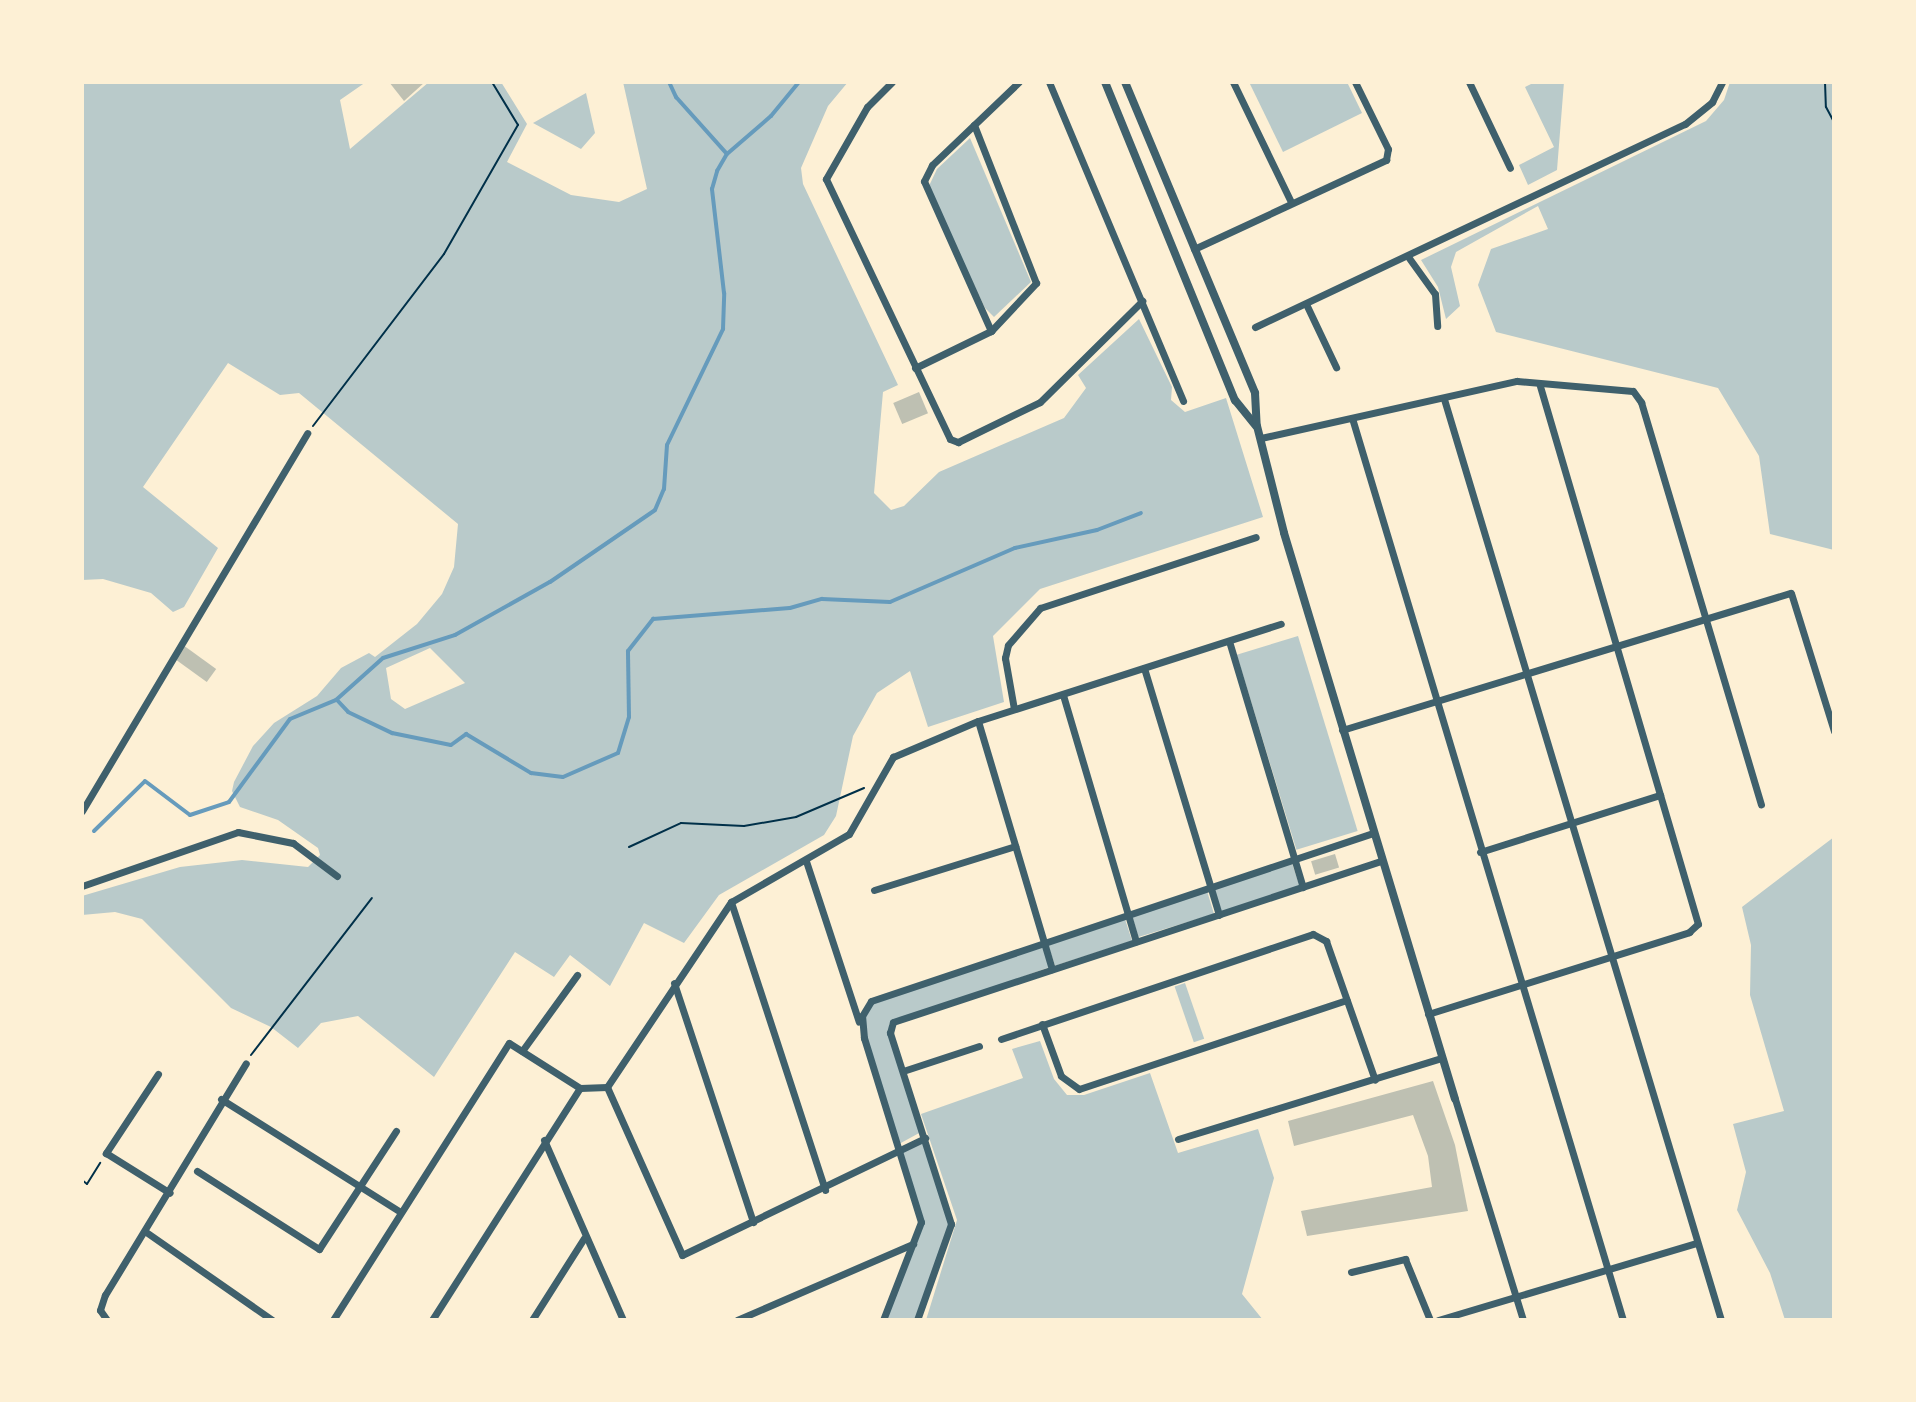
<!DOCTYPE html>
<html>
<head>
<meta charset="utf-8">
<style>
  body { margin:0 }
  #map { position:relative; width:1916px; height:1402px; overflow:hidden; background:#fdf0d5; font-family:"Public Sans",sans-serif }
  div>[style] { position:absolute }
  [style*='--x'] { left:calc(var(--x)*1px); top:calc(var(--y)*1px); width:calc(var(--w)*1px); rotate:calc(var(--a)*1deg) }
  .green>* { inset:0; background:#b9caca; transform-origin:0 0 }
  .stream>* { height:4px; margin:-2px; padding:0 2px; transform-origin:2px; border-radius:2px; background:#669bbc }
  .building>* { inset:0; background:#bec0b2; transform-origin:0 0 }
  .path>* { height:2px; margin:-1px; padding:0 1px; transform-origin:1px; border-radius:1px; background:#003049 }
  .minor>* { height:7px; margin:-3.5px; padding:0 3.5px; transform-origin:3.5px; border-radius:3.5px; background:#3f606c }
  .tertiary>* { height:8px; margin:-4px; padding:0 4px; transform-origin:4px; border-radius:4px; background:#3f606c }
  span { translate:-50% -50%; white-space:nowrap; text-align:center; line-height:1.15; -webkit-text-stroke:7px #fdf0d5; paint-order:stroke }
  .frame { position:absolute; inset:0; border:84px solid #fdf0d5; pointer-events:none }
</style>
</head>
<body>
<div id="map">
  <div class="green">
    <i style="clip-path:polygon(evenodd,82px 82px,366px 82px,340px 100px,350px 149px,429px 82px,501px 82px,527px 124px,507px 162px,571px 195px,619px 202px,647px 189px,623px 82px,848px 82px,828px 106px,801px 168px,803px 184px,898px 385px,883px 392px,874px 493px,891px 510px,904px 506px,939px 472px,1064px 418px,1086px 388px,1078px 375px,1139px 319px,1172px 387px,1171px 400px,1185px 412px,1226px 398px,1263px 517px,1040px 589px,993px 636px,1004px 702px,928px 727px,910px 671px,877px 693px,853px 736px,836px 816px,824px 835px,719px 895px,684px 943px,644px 923px,610px 986px,570px 955px,554px 977px,515px 952px,434px 1077px,358px 1016px,321px 1023px,298px 1048px,271px 1027px,231px 1008px,142px 919px,115px 912px,82px 915px,82px 896px,180px 867px,242px 860px,308px 867px,320px 855px,318px 848px,278px 820px,240px 807px,232px 791px,234px 782px,253px 746px,274px 723px,317px 696px,341px 668px,369px 653px,375px 657px,417px 624px,442px 594px,454px 567px,458px 524px,299px 393px,280px 395px,228px 363px,143px 487px,218px 548px,184px 607px,173px 612px,151px 593px,103px 579px,82px 580px,82px 82px,430px 648px,465px 683px,405px 709px,391px 699px,386px 668px,430px 648px)"></i>
    <i style="clip-path:polygon(1249px 82px,1347px 82px,1362px 113px,1283px 152px)"></i>
    <i style="clip-path:polygon(1535px 82px,1564px 82px,1557px 170px,1528px 185px,1519px 165px,1554px 147px,1525px 87px)"></i>
    <i style="clip-path:polygon(1730px 82px,1834px 82px,1834px 550px,1770px 534px,1759px 456px,1718px 388px,1496px 332px,1478px 285px,1491px 249px,1548px 229px,1538px 206px,1456px 252px,1451px 267px,1460px 306px,1446px 319px,1438px 287px,1421px 260px,1706px 121px,1724px 100px)"></i>
    <i style="clip-path:polygon(586px 93px,595px 133px,581px 149px,533px 123px)"></i>
    <i style="clip-path:polygon(970px 138px,1031px 282px,994px 317px,985px 308px,928px 188px,937px 169px)"></i>
    <i style="left:1298px;top:636px;width:204px;height:64px;rotate:73deg"></i>
    <i style="clip-path:polygon(1834px 837px,1834px 1320px,1785px 1320px,1770px 1273px,1737px 1210px,1746px 1172px,1733px 1124px,1784px 1111px,1750px 995px,1751px 945px,1742px 907px)"></i>
    <i style="left:1292px;top:863px;width:25px;height:82px;rotate:72deg"></i>
    <i style="left:1207px;top:891px;width:24px;height:79px;rotate:73deg"></i>
    <i style="left:1124px;top:916px;width:26px;height:81px;rotate:72deg"></i>
    <i style="clip-path:polygon(1042px 944px,1050px 967px,889px 1024px,921px 1132px,899px 1144px,869px 1051px,864px 1018px,874px 1003px)"></i>
    <i style="left:1185px;top:983px;width:59px;height:11px;rotate:71deg"></i>
    <i style="clip-path:polygon(1040px 1041px,1054px 1079px,1067px 1095px,1084px 1095px,1150px 1073px,1178px 1153px,1258px 1129px,1274px 1178px,1242px 1294px,1263px 1320px,926px 1320px,957px 1220px,921px 1114px,1023px 1078px,1012px 1049px)"></i>
    <i style="clip-path:polygon(925px 1138px,951px 1224px,917px 1320px,883px 1320px,920px 1228px,900px 1150px)"></i>
  </div>
  <div class="stream">
    <i style="--x:669;--y:82;--w:17;--a:65"></i>
    <i style="--x:676;--y:97;--w:76;--a:48.2"></i>
    <i style="--x:337;--y:700;--w:16;--a:47"></i>
    <i style="--x:348;--y:712;--w:49;--a:25.5"></i>
    <i style="--x:392;--y:733;--w:60;--a:11.5"></i>
    <i style="--x:451;--y:745;--w:19;--a:-36"></i>
    <i style="--x:466;--y:734;--w:76;--a:31"></i>
    <i style="--x:531;--y:773;--w:32;--a:7"></i>
    <i style="--x:563;--y:777;--w:60;--a:-23.6"></i>
    <i style="--x:618;--y:753;--w:38;--a:-73"></i>
    <i style="--x:629;--y:717;--w:66;--a:-90.9"></i>
    <i style="--x:628;--y:651;--w:41;--a:-52"></i>
    <i style="--x:653;--y:619;--w:137;--a:-4.6"></i>
    <i style="--x:790;--y:608;--w:33;--a:-16"></i>
    <i style="--x:822;--y:599;--w:68;--a:2.5"></i>
    <i style="--x:890;--y:602;--w:136;--a:-23.4"></i>
    <i style="--x:1015;--y:548;--w:84;--a:-12.4"></i>
    <i style="--x:1097;--y:530;--w:47;--a:-21.1"></i>
    <i style="--x:94;--y:831;--w:71;--a:-44.4"></i>
    <i style="--x:145;--y:781;--w:56;--a:37.1"></i>
    <i style="--x:190;--y:815;--w:41;--a:-18.4"></i>
    <i style="--x:229;--y:802;--w:103;--a:-53.7"></i>
    <i style="--x:290;--y:719;--w:50;--a:-22.4"></i>
    <i style="--x:336;--y:700;--w:63;--a:-41.8"></i>
    <i style="--x:383;--y:658;--w:76;--a:-17.7"></i>
    <i style="--x:455;--y:635;--w:109;--a:-29.2"></i>
    <i style="--x:550;--y:582;--w:127;--a:-34.4"></i>
    <i style="--x:655;--y:510;--w:23;--a:-67"></i>
    <i style="--x:664;--y:489;--w:44;--a:-86.1"></i>
    <i style="--x:667;--y:445;--w:129;--a:-64.2"></i>
    <i style="--x:723;--y:329;--w:36;--a:-88"></i>
    <i style="--x:724;--y:293;--w:105;--a:-96.6"></i>
    <i style="--x:712;--y:189;--w:19;--a:-74"></i>
    <i style="--x:717;--y:171;--w:20;--a:-60"></i>
    <i style="--x:727;--y:154;--w:58;--a:-40.8"></i>
    <i style="--x:771;--y:116;--w:44;--a:-50.5"></i>
  </div>
  <div class="building">
    <i style="clip-path:polygon(389px 82px,425px 82px,404px 101px)"></i>
    <i style="left:919px;top:392px;width:23px;height:28px;rotate:67deg"></i>
    <i style="left:183px;top:645px;width:41px;height:16px;rotate:36deg"></i>
    <i style="left:1335px;top:854px;width:14px;height:25px;rotate:73deg"></i>
    <i style="clip-path:polygon(1433px 1081px,1455px 1145px,1468px 1211px,1307px 1236px,1301px 1211px,1432px 1187px,1428px 1156px,1413px 1115px,1294px 1146px,1288px 1121px)"></i>
  </div>
  <div class="path">
    <i style="--x:1825;--y:82;--w:25;--a:88"></i>
    <i style="--x:1826;--y:107;--w:17;--a:62"></i>
    <i style="--x:313;--y:426;--w:216;--a:-52.7"></i>
    <i style="--x:444;--y:254;--w:149;--a:-60.2"></i>
    <i style="--x:518;--y:125;--w:50;--a:-121.2"></i>
    <i style="--x:629;--y:847;--w:57;--a:-24.8"></i>
    <i style="--x:681;--y:823;--w:63;--a:2.7"></i>
    <i style="--x:744;--y:826;--w:53;--a:-9.8"></i>
    <i style="--x:796;--y:817;--w:74;--a:-23.1"></i>
    <i style="--x:251;--y:1055;--w:198;--a:-52.4"></i>
    <i style="--x:82;--y:1180;--w:6;--a:39"></i>
    <i style="--x:87;--y:1184;--w:25;--a:-58"></i>
  </div>
  <div class="minor">
    <i style="--x:892;--y:82;--w:35;--a:135"></i>
    <i style="--x:867;--y:107;--w:83;--a:119.7"></i>
    <i style="--x:826;--y:179;--w:288;--a:64.5"></i>
    <i style="--x:950;--y:439;--w:9;--a:21"></i>
    <i style="--x:958;--y:442;--w:91;--a:-26"></i>
    <i style="--x:1040;--y:402;--w:144;--a:-44.7"></i>
    <i style="--x:1049;--y:82;--w:346;--a:67.2"></i>
    <i style="--x:1233;--y:82;--w:133;--a:64.2"></i>
    <i style="--x:1469;--y:82;--w:95;--a:64.5"></i>
    <i style="--x:1194;--y:249;--w:212;--a:-24.9"></i>
    <i style="--x:1386;--y:160;--w:11;--a:-80"></i>
    <i style="--x:1388;--y:149;--w:75;--a:-116.2"></i>
    <i style="--x:1409;--y:258;--w:44;--a:54.2"></i>
    <i style="--x:1435;--y:294;--w:32;--a:86"></i>
    <i style="--x:1307;--y:306;--w:68;--a:64.6"></i>
    <i style="--x:1255;--y:327;--w:476;--a:-25.3"></i>
    <i style="--x:1685;--y:124;--w:35;--a:-39"></i>
    <i style="--x:1712;--y:102;--w:22;--a:-63"></i>
    <i style="--x:991;--y:331;--w:164;--a:-114.1"></i>
    <i style="--x:924;--y:181;--w:18;--a:-63"></i>
    <i style="--x:932;--y:165;--w:120;--a:-43.7"></i>
    <i style="--x:915;--y:368;--w:85;--a:-26"></i>
    <i style="--x:991;--y:331;--w:66;--a:-46.8"></i>
    <i style="--x:1036;--y:283;--w:170;--a:-111.4"></i>
    <i style="--x:1444;--y:399;--w:962;--a:73.26"></i>
    <i style="--x:1352;--y:418;--w:942;--a:73.28"></i>
    <i style="--x:1261;--y:438;--w:262;--a:-12.6"></i>
    <i style="--x:1517;--y:381;--w:116;--a:4.9"></i>
    <i style="--x:1633;--y:391;--w:14;--a:54"></i>
    <i style="--x:1641;--y:402;--w:420;--a:73.4"></i>
    <i style="--x:1229;--y:641;--w:257;--a:73.3"></i>
    <i style="--x:1144;--y:668;--w:258;--a:73.1"></i>
    <i style="--x:1063;--y:695;--w:257;--a:73.5"></i>
    <i style="--x:1014;--y:709;--w:52;--a:-100"></i>
    <i style="--x:1005;--y:658;--w:13;--a:-77"></i>
    <i style="--x:1008;--y:645;--w:49;--a:-49.1"></i>
    <i style="--x:1040;--y:608;--w:227;--a:-18.2"></i>
    <i style="--x:978;--y:721;--w:259;--a:73.4"></i>
    <i style="--x:1342;--y:730;--w:469;--a:-17"></i>
    <i style="--x:1791;--y:593;--w:145;--a:72.7"></i>
    <i style="--x:82;--y:811;--w:440;--a:-59.2"></i>
    <i style="--x:1480;--y:852;--w:189;--a:-17.6"></i>
    <i style="--x:806;--y:861;--w:169;--a:71.8"></i>
    <i style="--x:82;--y:886;--w:165;--a:-19.1"></i>
    <i style="--x:238;--y:832;--w:56;--a:11.3"></i>
    <i style="--x:293;--y:843;--w:55;--a:36.9"></i>
    <i style="--x:874;--y:890;--w:148;--a:-17.3"></i>
    <i style="--x:731;--y:902;--w:303;--a:71.9"></i>
    <i style="--x:674;--y:983;--w:252;--a:71.7"></i>
    <i style="--x:1428;--y:1014;--w:274;--a:-17.4"></i>
    <i style="--x:1689;--y:932;--w:12;--a:-42"></i>
    <i style="--x:1698;--y:924;--w:561;--a:-106.37"></i>
    <i style="--x:1042;--y:1024;--w:55;--a:69.9"></i>
    <i style="--x:1061;--y:1076;--w:22;--a:36"></i>
    <i style="--x:1079;--y:1089;--w:282;--a:-18.4"></i>
    <i style="--x:1001;--y:1039;--w:329;--a:-18.6"></i>
    <i style="--x:1313;--y:934;--w:15;--a:28"></i>
    <i style="--x:1326;--y:941;--w:147;--a:70.6"></i>
    <i style="--x:522;--y:1051;--w:94;--a:-54.1"></i>
    <i style="--x:903;--y:1071;--w:80;--a:-18.2"></i>
    <i style="--x:158;--y:1074;--w:95;--a:123.4"></i>
    <i style="--x:106;--y:1153;--w:75;--a:32"></i>
    <i style="--x:607;--y:1087;--w:223;--a:-56.2"></i>
    <i style="--x:731;--y:902;--w:136;--a:-30"></i>
    <i style="--x:849;--y:834;--w:89;--a:-60.3"></i>
    <i style="--x:893;--y:757;--w:92;--a:-23"></i>
    <i style="--x:978;--y:721;--w:318;--a:-17.8"></i>
    <i style="--x:607;--y:1087;--w:184;--a:65.9"></i>
    <i style="--x:682;--y:1255;--w:270;--a:-25.7"></i>
    <i style="--x:221;--y:1099;--w:210;--a:32.2"></i>
    <i style="--x:1455;--y:1099;--w:231;--a:72.9"></i>
    <i style="--x:1178;--y:1139;--w:276;--a:-17.1"></i>
    <i style="--x:544;--y:1140;--w:197;--a:66.3"></i>
    <i style="--x:197;--y:1171;--w:145;--a:32.6"></i>
    <i style="--x:319;--y:1249;--w:141;--a:-56.9"></i>
    <i style="--x:146;--y:1232;--w:154;--a:34.9"></i>
    <i style="--x:1351;--y:1272;--w:56;--a:-13.5"></i>
    <i style="--x:1405;--y:1259;--w:66;--a:67.7"></i>
    <i style="--x:107;--y:1320;--w:12;--a:-125"></i>
    <i style="--x:100;--y:1310;--w:16;--a:-72"></i>
    <i style="--x:105;--y:1295;--w:271;--a:-58.7"></i>
    <i style="--x:333;--y:1320;--w:328;--a:-57.6"></i>
    <i style="--x:509;--y:1043;--w:84;--a:32.4"></i>
    <i style="--x:580;--y:1088;--w:27;--a:-2"></i>
    <i style="--x:432;--y:1320;--w:275;--a:-57.5"></i>
    <i style="--x:532;--y:1320;--w:97;--a:-57.6"></i>
    <i style="--x:737;--y:1320;--w:192;--a:-23.4"></i>
    <i style="--x:883;--y:1320;--w:105;--a:-68.8"></i>
    <i style="--x:921;--y:1222;--w:193;--a:-107.2"></i>
    <i style="--x:864;--y:1038;--w:22;--a:-95"></i>
    <i style="--x:862;--y:1016;--w:17;--a:-59"></i>
    <i style="--x:871;--y:1001;--w:529;--a:-18.5"></i>
    <i style="--x:917;--y:1320;--w:102;--a:-70.5"></i>
    <i style="--x:951;--y:1224;--w:201;--a:-107.7"></i>
    <i style="--x:890;--y:1033;--w:11;--a:-75"></i>
    <i style="--x:893;--y:1022;--w:514;--a:-18.26"></i>
    <i style="--x:1438;--y:1320;--w:270;--a:-16.6"></i>
  </div>
  <div class="tertiary">
    <i style="--x:1105;--y:82;--w:344;--a:67.8"></i>
    <i style="--x:1235;--y:400;--w:33;--a:51"></i>
    <i style="--x:1125;--y:82;--w:337;--a:67.3"></i>
    <i style="--x:1255;--y:393;--w:33;--a:87"></i>
    <i style="--x:1257;--y:426;--w:110;--a:75.8"></i>
    <i style="--x:1284;--y:533;--w:591;--a:73.19"></i>
  </div>
  <div class="frame"></div>
</div>
</body>
</html>
